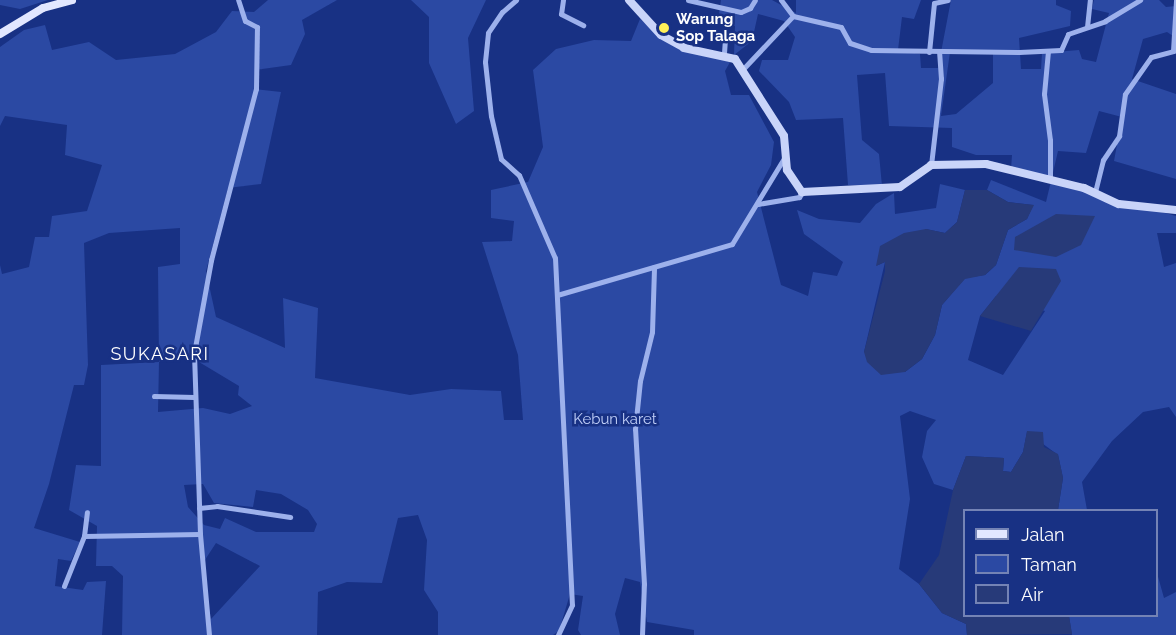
<!DOCTYPE html>
<html>
<head>
<meta charset="utf-8">
<style>
  body { margin:0 }
  #map { position:relative; width:1176px; height:635px; overflow:hidden; background:#183184; font-family:Raleway,sans-serif }
  div>[style] { position:absolute }
  [style*='--x'] { left:calc(var(--x)*1px); top:calc(var(--y)*1px); width:calc(var(--w)*1px); rotate:calc(var(--a)*1deg) }
  .green>* { inset:0; background:#2b49a3 }
  .water>* { inset:0; background:#273a79 }
  .street>* { height:5px; margin:-2.5px; padding:0 2.5px; transform-origin:2.5px; border-radius:2.5px; background:#9db1ec }
  .secondary>* { height:8px; margin:-4px; padding:0 4px; transform-origin:4px; border-radius:4px; background:#c9d4f9 }
  .primary>* { height:8px; margin:-4px; padding:0 4px; transform-origin:4px; border-radius:4px; background:#e2e7ff }
  .dots>* { width:16px; height:16px; translate:-50% -50%; box-sizing:border-box; border:3px solid #183184; border-radius:50% }
  span { translate:-50% -50%; white-space:nowrap; text-align:center; line-height:1.15; -webkit-text-stroke:5px #183184; paint-order:stroke }
  .poi-label { font-size:15px; color:#fff; font-weight:700 }
  .left { translate:0 -50%; text-align:left }
  .park-label { font-size:15px; color:#c2d0f9 }
  .quarter-label { font-size:18px; color:#fff; letter-spacing:1.5px }
  .legend { position:absolute; left:963px; top:509px; width:195px; height:108px; box-sizing:border-box; background:#183184; border:2px solid #7483b5; margin:0; padding:8px 10px; list-style:none; font-size:18px; color:#fff }
  .legend li { display:flex; align-items:center; gap:12px; height:30px }
  .legend b { width:30px; border:2px solid #7483b5 }
</style>
</head>
<body>
<div id="map">
  <div class="green">
    <i style="clip-path:polygon(0 0,48px 0,20px 9px,0 5px)"></i>
    <i style="clip-path:polygon(evenodd,268px 0,337px 0,302px 20px,305px 34px,291px 65px,255px 70px,254px 89px,281px 92px,261px 184px,228px 188px,206px 271px,216px 317px,285px 348px,283px 298px,318px 308px,315px 378px,410px 395px,451px 389px,501px 391px,504px 420px,523px 420px,518px 355px,482px 242px,512px 241px,514px 221px,491px 218px,491px 190px,528px 182px,543px 147px,533px 70px,556px 49px,594px 40px,631px 41px,640px 19px,665px 38px,685px 47px,734px 55px,735px 26px,718px 20px,721px 0,772px 0,796px 13px,796px 0,921px 0,914px 19px,902px 17px,898px 50px,920px 54px,921px 68px,938px 68px,951px 0,1056px 0,1056px 5px,1071px 11px,1070px 26px,1019px 38px,1021px 69px,1041px 69px,1042px 53px,1079px 50px,1082px 59px,1096px 62px,1109px 13px,1092px 9px,1094px 0,1159px 0,1166px 7px,1176px 6px,1176px 38px,1167px 32px,1143px 39px,1132px 79px,1176px 94px,1176px 179px,1114px 161px,1122px 117px,1099px 111px,1086px 153px,1058px 151px,1051px 181px,1176px 216px,1176px 233px,1157px 233px,1164px 267px,1176px 263px,1176px 417px,1169px 407px,1143px 412px,1112px 441px,1082px 482px,1087px 510px,1058px 510px,1063px 478px,1058px 455px,1027px 432px,1023px 452px,1011px 472px,1003px 471px,1004px 458px,966px 456px,953px 490px,934px 484px,922px 457px,927px 431px,936px 420px,910px 411px,900px 416px,910px 499px,899px 569px,919px 584px,942px 613px,966px 624px,967px 635px,694px 635px,694px 630px,647px 622px,640px 582px,625px 578px,615px 614px,620px 635px,581px 635px,578px 630px,583px 596px,570px 594px,559px 631px,553px 635px,438px 635px,438px 612px,424px 590px,427px 540px,418px 515px,398px 518px,382px 583px,347px 582px,318px 592px,317px 635px,122px 635px,123px 576px,112px 566px,96px 566px,97px 526px,69px 510px,76px 465px,101px 466px,101px 365px,159px 362px,158px 267px,180px 264px,180px 228px,109px 233px,84px 243px,88px 365px,84px 385px,74px 385px,49px 484px,34px 528px,80px 542px,71px 561px,58px 559px,55px 586px,83px 590px,87px 582px,106px 581px,102px 635px,0 635px,0 265px,2px 274px,29px 267px,35px 237px,49px 237px,52px 216px,87px 211px,102px 165px,65px 155px,67px 125px,5px 116px,0 126px,0 47px,24px 30px,45px 25px,52px 50px,89px 42px,116px 60px,175px 54px,216px 32px,232px 11px,254px 12px,268px 0,758px 14px,784px 21px,795px 37px,788px 60px,762px 60px,759px 71px,789px 102px,796px 120px,843px 118px,848px 185px,882px 186px,879px 154px,862px 140px,857px 75px,885px 73px,889px 126px,952px 128px,952px 147px,976px 155px,1012px 155px,1011px 169px,1051px 181px,1046px 202px,991px 180px,987px 190px,1008px 202px,1033px 205px,1027px 219px,1008px 230px,996px 265px,985px 275px,965px 278px,942px 305px,935px 335px,922px 359px,905px 372px,864px 352px,885px 262px,876px 266px,926px 229px,945px 233px,957px 222px,965px 190px,940px 184px,936px 208px,895px 214px,894px 193px,876px 204px,860px 223px,819px 219px,797px 210px,804px 234px,843px 262px,837px 276px,813px 272px,808px 296px,781px 285px,757px 192px,771px 165px,774px 142px,749px 95px,731px 95px,725px 71px,734px 55px,752px 41px,758px 14px,268px 0,950px 52px,993px 52px,993px 83px,956px 114px,941px 116px,950px 52px,268px 0,996px 296px,1045px 311px,1003px 375px,968px 360px,980px 316px,996px 296px,268px 0,189px 356px,239px 386px,238px 395px,252px 406px,230px 414px,203px 408px,158px 412px,159px 362px,189px 356px,268px 0,203px 484px,214px 503px,253px 507px,256px 490px,281px 494px,308px 510px,317px 524px,314px 532px,256px 532px,225px 518px,220px 529px,204px 525px,188px 507px,184px 485px,203px 484px,268px 0,216px 543px,260px 566px,211px 619px,201px 566px,216px 543px)"></i>
    <i style="clip-path:polygon(411px 0,486px 0,468px 38px,474px 111px,456px 124px,429px 63px,429px 17px)"></i>
    <i style="clip-path:polygon(1157px 573px,1164px 598px,1176px 592px,1176px 635px,1072px 635px,1069px 616px,1156px 616px)"></i>
  </div>
  <div class="water">
    <i style="clip-path:polygon(965px 190px,987px 190px,1008px 202px,1034px 205px,1027px 219px,1008px 230px,996px 265px,985px 275px,965px 279px,942px 305px,935px 335px,922px 359px,905px 372px,881px 375px,867px 362px,864px 352px,885px 271px,885px 262px,876px 266px,880px 246px,904px 233px,926px 229px,945px 233px,957px 222px)"></i>
    <i style="clip-path:polygon(1056px 214px,1095px 216px,1081px 245px,1056px 257px,1014px 250px,1015px 237px)"></i>
    <i style="clip-path:polygon(1019px 267px,1056px 269px,1061px 281px,1031px 331px,980px 316px)"></i>
    <i style="clip-path:polygon(1027px 431px,1043px 432px,1044px 447px,1058px 454px,1063px 478px,1058px 510px,964px 510px,964px 616px,1069px 616px,1072px 634px,967px 635px,966px 624px,942px 613px,919px 584px,939px 555px,953px 490px,966px 456px,1004px 458px,1003px 471px,1011px 472px,1023px 452px)"></i>
  </div>
  <div class="street">
    <i style="--x:516;--y:0;--w:18;--a:139"></i>
    <i style="--x:502;--y:12;--w:25;--a:124"></i>
    <i style="--x:488;--y:33;--w:29;--a:96"></i>
    <i style="--x:485;--y:62;--w:54;--a:83.7"></i>
    <i style="--x:491;--y:116;--w:44;--a:76.9"></i>
    <i style="--x:501;--y:159;--w:24;--a:42"></i>
    <i style="--x:519;--y:175;--w:90;--a:66.6"></i>
    <i style="--x:555;--y:258;--w:347;--a:87.2"></i>
    <i style="--x:572;--y:605;--w:33;--a:115"></i>
    <i style="--x:563;--y:0;--w:14;--a:98"></i>
    <i style="--x:561;--y:14;--w:25;--a:27"></i>
    <i style="--x:688;--y:0;--w:54;--a:12.8"></i>
    <i style="--x:741;--y:12;--w:10;--a:-24"></i>
    <i style="--x:750;--y:8;--w:9;--a:-58"></i>
    <i style="--x:781;--y:0;--w:20;--a:53"></i>
    <i style="--x:793;--y:16;--w:49;--a:12.9"></i>
    <i style="--x:841;--y:27;--w:18;--a:61"></i>
    <i style="--x:850;--y:43;--w:22;--a:18"></i>
    <i style="--x:871;--y:50;--w:148;--a:0.8"></i>
    <i style="--x:1019;--y:52;--w:42;--a:-2.7"></i>
    <i style="--x:1061;--y:50;--w:17;--a:-66"></i>
    <i style="--x:1068;--y:34;--w:39;--a:-19"></i>
    <i style="--x:1105;--y:21;--w:41;--a:-31"></i>
    <i style="--x:1087;--y:27;--w:27;--a:-84"></i>
    <i style="--x:1048;--y:51;--w:43;--a:95.3"></i>
    <i style="--x:1044;--y:94;--w:46;--a:82.6"></i>
    <i style="--x:1050;--y:140;--w:38;--a:90"></i>
    <i style="--x:929;--y:52;--w:49;--a:-84.2"></i>
    <i style="--x:934;--y:3;--w:14;--a:-12"></i>
    <i style="--x:724;--y:53;--w:14;--a:-86"></i>
    <i style="--x:743;--y:69;--w:73;--a:-46.7"></i>
    <i style="--x:931;--y:165;--w:87;--a:-83.4"></i>
    <i style="--x:941;--y:79;--w:27;--a:-94"></i>
    <i style="--x:1095;--y:192;--w:33;--a:-76"></i>
    <i style="--x:1103;--y:160;--w:29;--a:-56"></i>
    <i style="--x:1119;--y:136;--w:42;--a:-81.9"></i>
    <i style="--x:1125;--y:94;--w:45;--a:-54.9"></i>
    <i style="--x:1151;--y:57;--w:23;--a:-15"></i>
    <i style="--x:1173;--y:51;--w:51;--a:-86.6"></i>
    <i style="--x:758;--y:204;--w:42;--a:-9.7"></i>
    <i style="--x:799;--y:197;--w:6;--a:-59"></i>
    <i style="--x:557;--y:295;--w:182;--a:-16.2"></i>
    <i style="--x:732;--y:244;--w:100;--a:-58.8"></i>
    <i style="--x:154;--y:396;--w:40;--a:1.4"></i>
    <i style="--x:199;--y:508;--w:18;--a:-6"></i>
    <i style="--x:217;--y:506;--w:74;--a:8.6"></i>
    <i style="--x:84;--y:536;--w:24;--a:-83"></i>
    <i style="--x:64;--y:586;--w:54;--a:-68.2"></i>
    <i style="--x:84;--y:536;--w:116;--a:-1"></i>
    <i style="--x:209;--y:635;--w:101;--a:-95.1"></i>
    <i style="--x:200;--y:534;--w:181;--a:-91.9"></i>
    <i style="--x:194;--y:353;--w:95;--a:-79.6"></i>
    <i style="--x:211;--y:260;--w:177;--a:-75.3"></i>
    <i style="--x:256;--y:89;--w:62;--a:-89.1"></i>
    <i style="--x:257;--y:27;--w:13;--a:-153"></i>
    <i style="--x:245;--y:21;--w:22;--a:-108"></i>
    <i style="--x:642;--y:635;--w:51;--a:-87.8"></i>
    <i style="--x:644;--y:584;--w:155;--a:-93.3"></i>
    <i style="--x:635;--y:429;--w:48;--a:-84.1"></i>
    <i style="--x:640;--y:381;--w:50;--a:-76.2"></i>
    <i style="--x:652;--y:332;--w:65;--a:-88.2"></i>
  </div>
  <div class="secondary">
    <i style="--x:629;--y:0;--w:47;--a:47.6"></i>
    <i style="--x:661;--y:35;--w:26;--a:29"></i>
    <i style="--x:684;--y:48;--w:52;--a:12.2"></i>
    <i style="--x:735;--y:59;--w:91;--a:57.5"></i>
    <i style="--x:784;--y:136;--w:34;--a:85"></i>
    <i style="--x:787;--y:170;--w:27;--a:56"></i>
    <i style="--x:802;--y:192;--w:98;--a:-2.9"></i>
    <i style="--x:900;--y:187;--w:38;--a:-35"></i>
    <i style="--x:931;--y:165;--w:55;--a:-1"></i>
    <i style="--x:986;--y:164;--w:101;--a:13.8"></i>
    <i style="--x:1084;--y:188;--w:38;--a:25"></i>
    <i style="--x:1119;--y:204;--w:57;--a:6"></i>
  </div>
  <div class="primary">
    <i style="--x:0;--y:34;--w:50;--a:-31.2"></i>
    <i style="--x:43;--y:8;--w:30;--a:-15"></i>
  </div>
  <div class="dots">
    <i style="left:664px;top:28px;background:#fff058"></i>
  </div>
  <div class="poi-label">
    <span class="left" style="left:676px;top:28px">Warung<br>Sop Talaga</span>
  </div>
  <div class="park-label">
    <span style="left:615px;top:420px">Kebun karet</span>
  </div>
  <div class="quarter-label">
    <span style="left:160px;top:354px">SUKASARI</span>
  </div>
  <ul class="legend">
  <li><b style="height:8px;background:#e2e7ff"></b>Jalan</li>
  <li><b style="height:16px;background:#2b49a3"></b>Taman</li>
  <li><b style="height:16px;background:#273a79"></b>Air</li>
  </ul>
</div>
</body>
</html>
